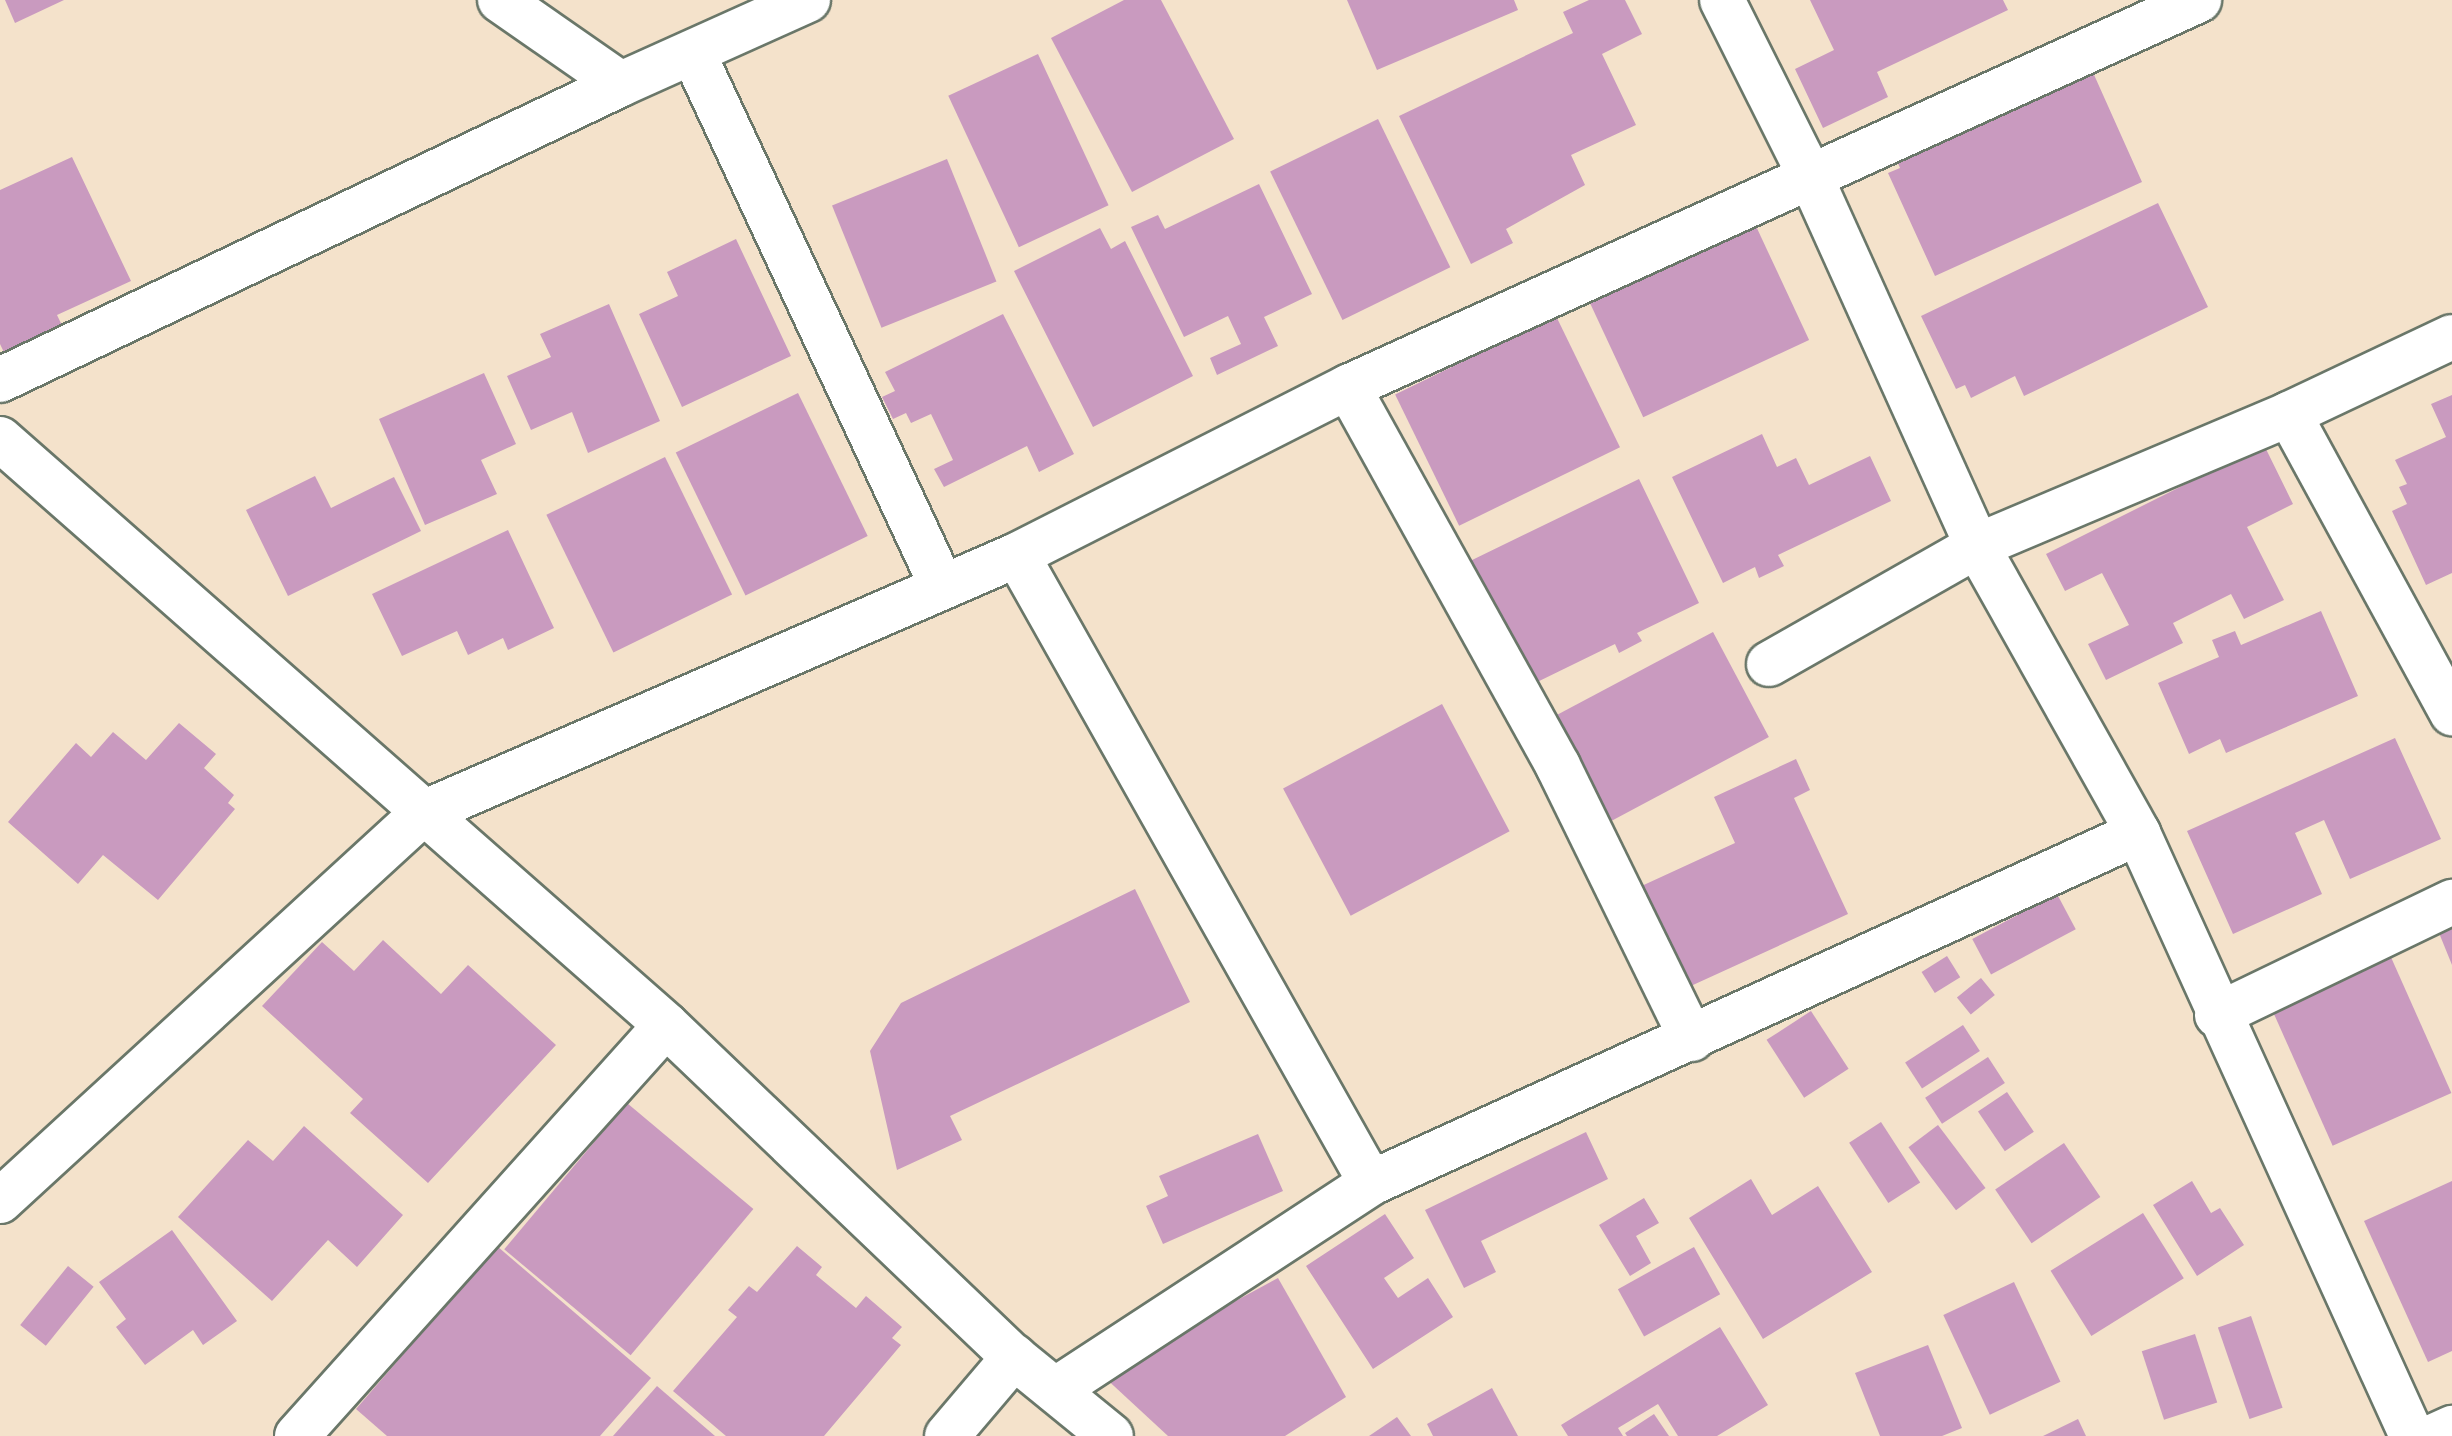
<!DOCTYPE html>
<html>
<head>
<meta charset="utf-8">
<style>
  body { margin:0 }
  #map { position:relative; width:2452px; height:1436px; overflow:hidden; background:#f4e2cb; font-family:"IM FELL DW Pica",serif }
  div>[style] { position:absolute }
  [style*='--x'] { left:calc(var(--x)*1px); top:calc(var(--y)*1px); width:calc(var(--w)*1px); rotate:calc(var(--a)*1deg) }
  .building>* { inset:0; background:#c99abf; transform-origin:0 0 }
  .roads { filter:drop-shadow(2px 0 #6a7769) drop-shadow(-2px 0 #6a7769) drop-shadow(0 2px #6a7769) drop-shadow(0 -2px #6a7769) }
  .street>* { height:44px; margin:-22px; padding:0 22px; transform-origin:22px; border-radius:22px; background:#fff }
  span { translate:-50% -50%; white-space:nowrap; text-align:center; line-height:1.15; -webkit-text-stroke:7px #f7f3e8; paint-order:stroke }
</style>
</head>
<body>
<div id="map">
  <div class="building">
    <i style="clip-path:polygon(5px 0,64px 0,15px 23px)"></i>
    <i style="clip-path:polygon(1124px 0,1161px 0,1234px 139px,1132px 192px,1051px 38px)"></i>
    <i style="clip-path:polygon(1347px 0,1514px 0,1518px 10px,1377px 70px)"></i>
    <i style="clip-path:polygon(1589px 0,1625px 0,1642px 34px,1602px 54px,1636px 125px,1571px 155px,1585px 185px,1506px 229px,1513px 243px,1471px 264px,1399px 116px,1573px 33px,1563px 12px)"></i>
    <i style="clip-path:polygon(1810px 0,2003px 0,2008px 10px,1877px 72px,1888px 97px,1823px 128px,1795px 69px,1834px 50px)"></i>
    <i style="left:1038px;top:54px;width:167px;height:99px;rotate:65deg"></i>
    <i style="clip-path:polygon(2091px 68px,2142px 182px,1935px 276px,1888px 173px,1900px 168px,1895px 156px)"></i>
    <i style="left:1378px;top:119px;width:165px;height:120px;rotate:64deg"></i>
    <i style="clip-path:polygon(72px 157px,131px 281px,57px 315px,71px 344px,13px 371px,0 344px,0 190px)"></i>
    <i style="left:947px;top:159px;width:132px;height:124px;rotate:68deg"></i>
    <i style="clip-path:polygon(1259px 184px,1312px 294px,1264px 317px,1278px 346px,1217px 375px,1210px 358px,1241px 344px,1228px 316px,1184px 337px,1131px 227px,1158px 215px,1165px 229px)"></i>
    <i style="clip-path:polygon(2158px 203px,2208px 307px,2024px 396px,2015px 376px,1971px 398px,1965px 385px,1956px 389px,1921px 316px)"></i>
    <i style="left:1755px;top:224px;width:128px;height:183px;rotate:65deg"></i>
    <i style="clip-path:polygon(1100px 228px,1111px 249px,1125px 241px,1193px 376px,1093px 427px,1014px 271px)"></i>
    <i style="clip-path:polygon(736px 239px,791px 356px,682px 407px,639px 314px,678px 296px,667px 272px)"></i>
    <i style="clip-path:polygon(609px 304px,660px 421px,588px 453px,572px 412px,531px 430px,507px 376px,551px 357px,540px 334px)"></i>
    <i style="clip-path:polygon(1003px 314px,1074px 454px,1039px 472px,1027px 446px,944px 487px,934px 469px,953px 460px,931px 414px,911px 423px,906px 413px,893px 419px,882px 397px,895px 391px,885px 372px)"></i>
    <i style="left:1556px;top:316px;width:146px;height:179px;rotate:64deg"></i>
    <i style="clip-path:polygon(484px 373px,516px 444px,481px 460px,497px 494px,425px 525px,379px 419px)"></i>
    <i style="left:798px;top:393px;width:159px;height:136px;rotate:64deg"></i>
    <i style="clip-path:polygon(2452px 395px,2452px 573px,2426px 585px,2392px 511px,2407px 504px,2399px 487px,2407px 484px,2395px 460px,2446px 437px,2431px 404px)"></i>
    <i style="clip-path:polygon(1762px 434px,1777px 467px,1796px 458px,1809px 485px,1870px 456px,1891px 501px,1778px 555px,1784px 566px,1759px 578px,1755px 567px,1723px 583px,1672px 477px)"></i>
    <i style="clip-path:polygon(2264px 445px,2293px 504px,2247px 527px,2284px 600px,2244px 619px,2231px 594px,2173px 623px,2183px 643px,2106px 680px,2088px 644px,2129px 625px,2102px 573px,2065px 591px,2046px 554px)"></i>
    <i style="left:665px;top:457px;width:153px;height:132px;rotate:64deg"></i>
    <i style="clip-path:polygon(315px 476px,331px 508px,394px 477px,421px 531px,288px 596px,246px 510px)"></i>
    <i style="clip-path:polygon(1639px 479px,1699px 603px,1637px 633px,1642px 641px,1619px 653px,1615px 644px,1529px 686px,1468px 562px)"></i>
    <i style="clip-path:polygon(508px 530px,554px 628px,508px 650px,503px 638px,468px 655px,457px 631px,402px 656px,372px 594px)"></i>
    <i style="clip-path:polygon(2321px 611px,2358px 696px,2226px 753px,2220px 739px,2189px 754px,2158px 683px,2219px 657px,2212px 640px,2235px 631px,2241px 645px)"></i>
    <i style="left:1713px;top:632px;width:119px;height:178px;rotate:62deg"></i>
    <i style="left:1442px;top:704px;width:144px;height:180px;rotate:62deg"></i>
    <i style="clip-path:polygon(179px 723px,216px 754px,204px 768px,234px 795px,228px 803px,235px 809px,158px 900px,103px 855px,78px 884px,8px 822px,76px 743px,91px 757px,113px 732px,146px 760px)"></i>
    <i style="clip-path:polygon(2395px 738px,2441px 839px,2350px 879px,2324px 820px,2295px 833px,2322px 894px,2233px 934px,2187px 831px)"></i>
    <i style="clip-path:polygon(1796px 759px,1810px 790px,1794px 798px,1848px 914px,1682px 990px,1635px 889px,1735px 843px,1714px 797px)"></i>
    <i style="clip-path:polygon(1135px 889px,1190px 1002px,950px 1116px,962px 1140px,897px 1170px,870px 1051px,901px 1003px)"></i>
    <i style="left:2057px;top:894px;width:40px;height:96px;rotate:62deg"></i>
    <i style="clip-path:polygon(2452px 921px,2452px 965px,2437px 928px)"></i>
    <i style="clip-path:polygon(383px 940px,441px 994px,468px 965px,556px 1045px,428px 1183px,350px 1113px,363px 1099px,262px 1006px,322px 942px,354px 971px)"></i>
    <i style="left:2390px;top:955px;width:151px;height:130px;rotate:66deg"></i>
    <i style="left:1947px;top:956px;width:25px;height:30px;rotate:58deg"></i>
    <i style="left:1981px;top:978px;width:22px;height:31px;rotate:51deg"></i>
    <i style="left:1811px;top:1011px;width:69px;height:53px;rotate:57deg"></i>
    <i style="left:1963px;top:1025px;width:31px;height:69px;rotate:57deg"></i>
    <i style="left:1988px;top:1057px;width:31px;height:75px;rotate:57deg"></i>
    <i style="left:2007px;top:1092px;width:48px;height:35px;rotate:56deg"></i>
    <i style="left:627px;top:1103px;width:165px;height:191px;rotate:40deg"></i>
    <i style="left:1881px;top:1122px;width:72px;height:38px;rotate:57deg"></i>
    <i style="left:1938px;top:1125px;width:79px;height:37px;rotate:53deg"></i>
    <i style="clip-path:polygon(304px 1126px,403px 1215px,357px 1267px,328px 1240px,272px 1301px,178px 1217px,248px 1140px,273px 1161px)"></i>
    <i style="clip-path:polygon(1586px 1132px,1608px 1179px,1481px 1241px,1496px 1272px,1464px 1288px,1425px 1210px)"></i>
    <i style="clip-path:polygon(1258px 1134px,1283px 1191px,1163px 1244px,1146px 1206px,1168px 1196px,1159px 1176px)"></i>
    <i style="left:2064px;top:1143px;width:65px;height:83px;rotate:56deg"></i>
    <i style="clip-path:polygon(1751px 1179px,1772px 1215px,1818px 1186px,1872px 1272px,1763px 1339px,1689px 1218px)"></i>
    <i style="clip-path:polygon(2192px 1181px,2211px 1213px,2220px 1208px,2244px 1245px,2197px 1276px,2153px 1205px)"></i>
    <i style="clip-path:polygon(2452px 1181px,2452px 1351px,2428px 1362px,2364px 1221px)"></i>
    <i style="clip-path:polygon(1644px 1198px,1659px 1223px,1636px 1236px,1651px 1263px,1630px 1276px,1599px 1225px)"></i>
    <i style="left:2143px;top:1213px;width:77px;height:109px;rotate:58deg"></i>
    <i style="clip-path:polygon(1385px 1214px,1414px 1258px,1384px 1278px,1398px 1298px,1428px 1278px,1453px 1317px,1373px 1369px,1306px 1266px)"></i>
    <i style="clip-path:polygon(172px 1230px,237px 1321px,203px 1345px,193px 1330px,145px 1365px,116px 1327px,126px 1319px,99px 1282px)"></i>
    <i style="clip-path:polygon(497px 1246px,651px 1378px,600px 1436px,387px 1436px,356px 1409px)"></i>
    <i style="clip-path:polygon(797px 1246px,822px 1267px,816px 1275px,856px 1308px,866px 1296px,902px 1327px,892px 1338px,901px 1345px,824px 1436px,726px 1436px,673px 1391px,737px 1317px,728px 1310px,749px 1286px,757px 1292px)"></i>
    <i style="left:1694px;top:1247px;width:54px;height:87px;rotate:61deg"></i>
    <i style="left:68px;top:1266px;width:33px;height:76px;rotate:39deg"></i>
    <i style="clip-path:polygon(1278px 1278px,1346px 1397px,1285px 1436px,1168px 1436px,1101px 1374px)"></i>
    <i style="left:2014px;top:1282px;width:110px;height:78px;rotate:65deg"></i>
    <i style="left:2251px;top:1316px;width:97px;height:35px;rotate:71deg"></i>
    <i style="clip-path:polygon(1720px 1327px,1768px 1405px,1717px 1436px,1678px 1436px,1658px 1404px,1618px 1428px,1623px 1436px,1568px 1436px,1561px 1425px)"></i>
    <i style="left:2195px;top:1334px;width:72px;height:56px;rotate:72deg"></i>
    <i style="clip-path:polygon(1928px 1345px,1962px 1428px,1942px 1436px,1880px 1436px,1855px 1373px)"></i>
    <i style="clip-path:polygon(657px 1386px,715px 1436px,613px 1436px)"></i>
    <i style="clip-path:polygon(1492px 1388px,1518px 1436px,1433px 1436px,1427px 1424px)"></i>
    <i style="clip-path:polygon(1654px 1414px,1669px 1436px,1627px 1436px,1625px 1433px)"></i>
    <i style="clip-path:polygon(1397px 1417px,1411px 1436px,1369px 1436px)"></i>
    <i style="clip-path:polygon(2078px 1419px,2086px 1436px,2043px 1436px)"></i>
  </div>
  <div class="roads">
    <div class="street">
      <i style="--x:500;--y:0;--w:147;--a:34.8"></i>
      <i style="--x:1722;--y:0;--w:201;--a:63.4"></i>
      <i style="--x:1812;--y:180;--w:401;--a:65.7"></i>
      <i style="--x:1977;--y:546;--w:329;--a:60.7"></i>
      <i style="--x:2138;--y:833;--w:662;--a:65.56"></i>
      <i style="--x:694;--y:55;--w:584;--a:64.97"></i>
      <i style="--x:0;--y:380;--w:688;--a:-25.48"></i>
      <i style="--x:621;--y:84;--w:205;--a:-24.2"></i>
      <i style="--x:1348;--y:387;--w:433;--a:61"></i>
      <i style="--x:1558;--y:766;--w:304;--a:63.9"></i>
      <i style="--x:2289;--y:414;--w:341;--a:61.4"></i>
      <i style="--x:0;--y:439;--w:887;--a:41.34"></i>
      <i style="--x:666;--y:1025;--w:481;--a:43.7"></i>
      <i style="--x:1014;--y:1357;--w:125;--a:39.2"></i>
      <i style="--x:1017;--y:555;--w:721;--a:60.59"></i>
      <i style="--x:1769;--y:664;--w:239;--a:-29.6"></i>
      <i style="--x:1977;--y:546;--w:339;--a:-22.9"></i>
      <i style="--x:2289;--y:414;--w:180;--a:-25.3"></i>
      <i style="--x:2217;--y:1015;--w:261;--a:-25.7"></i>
      <i style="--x:0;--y:1201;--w:574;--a:-42.53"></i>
      <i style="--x:423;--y:813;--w:648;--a:-23.48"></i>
      <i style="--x:1017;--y:555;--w:371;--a:-26.9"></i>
      <i style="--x:1348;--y:387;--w:935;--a:-24.45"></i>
      <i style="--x:1055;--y:1390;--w:378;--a:-33.2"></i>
      <i style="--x:1371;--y:1183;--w:843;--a:-24.53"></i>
      <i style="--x:297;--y:1436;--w:552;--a:-48.08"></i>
      <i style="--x:947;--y:1436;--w:104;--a:-49.7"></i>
      <i style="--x:2434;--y:1436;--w:20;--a:-24"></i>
    </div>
  </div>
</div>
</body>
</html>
